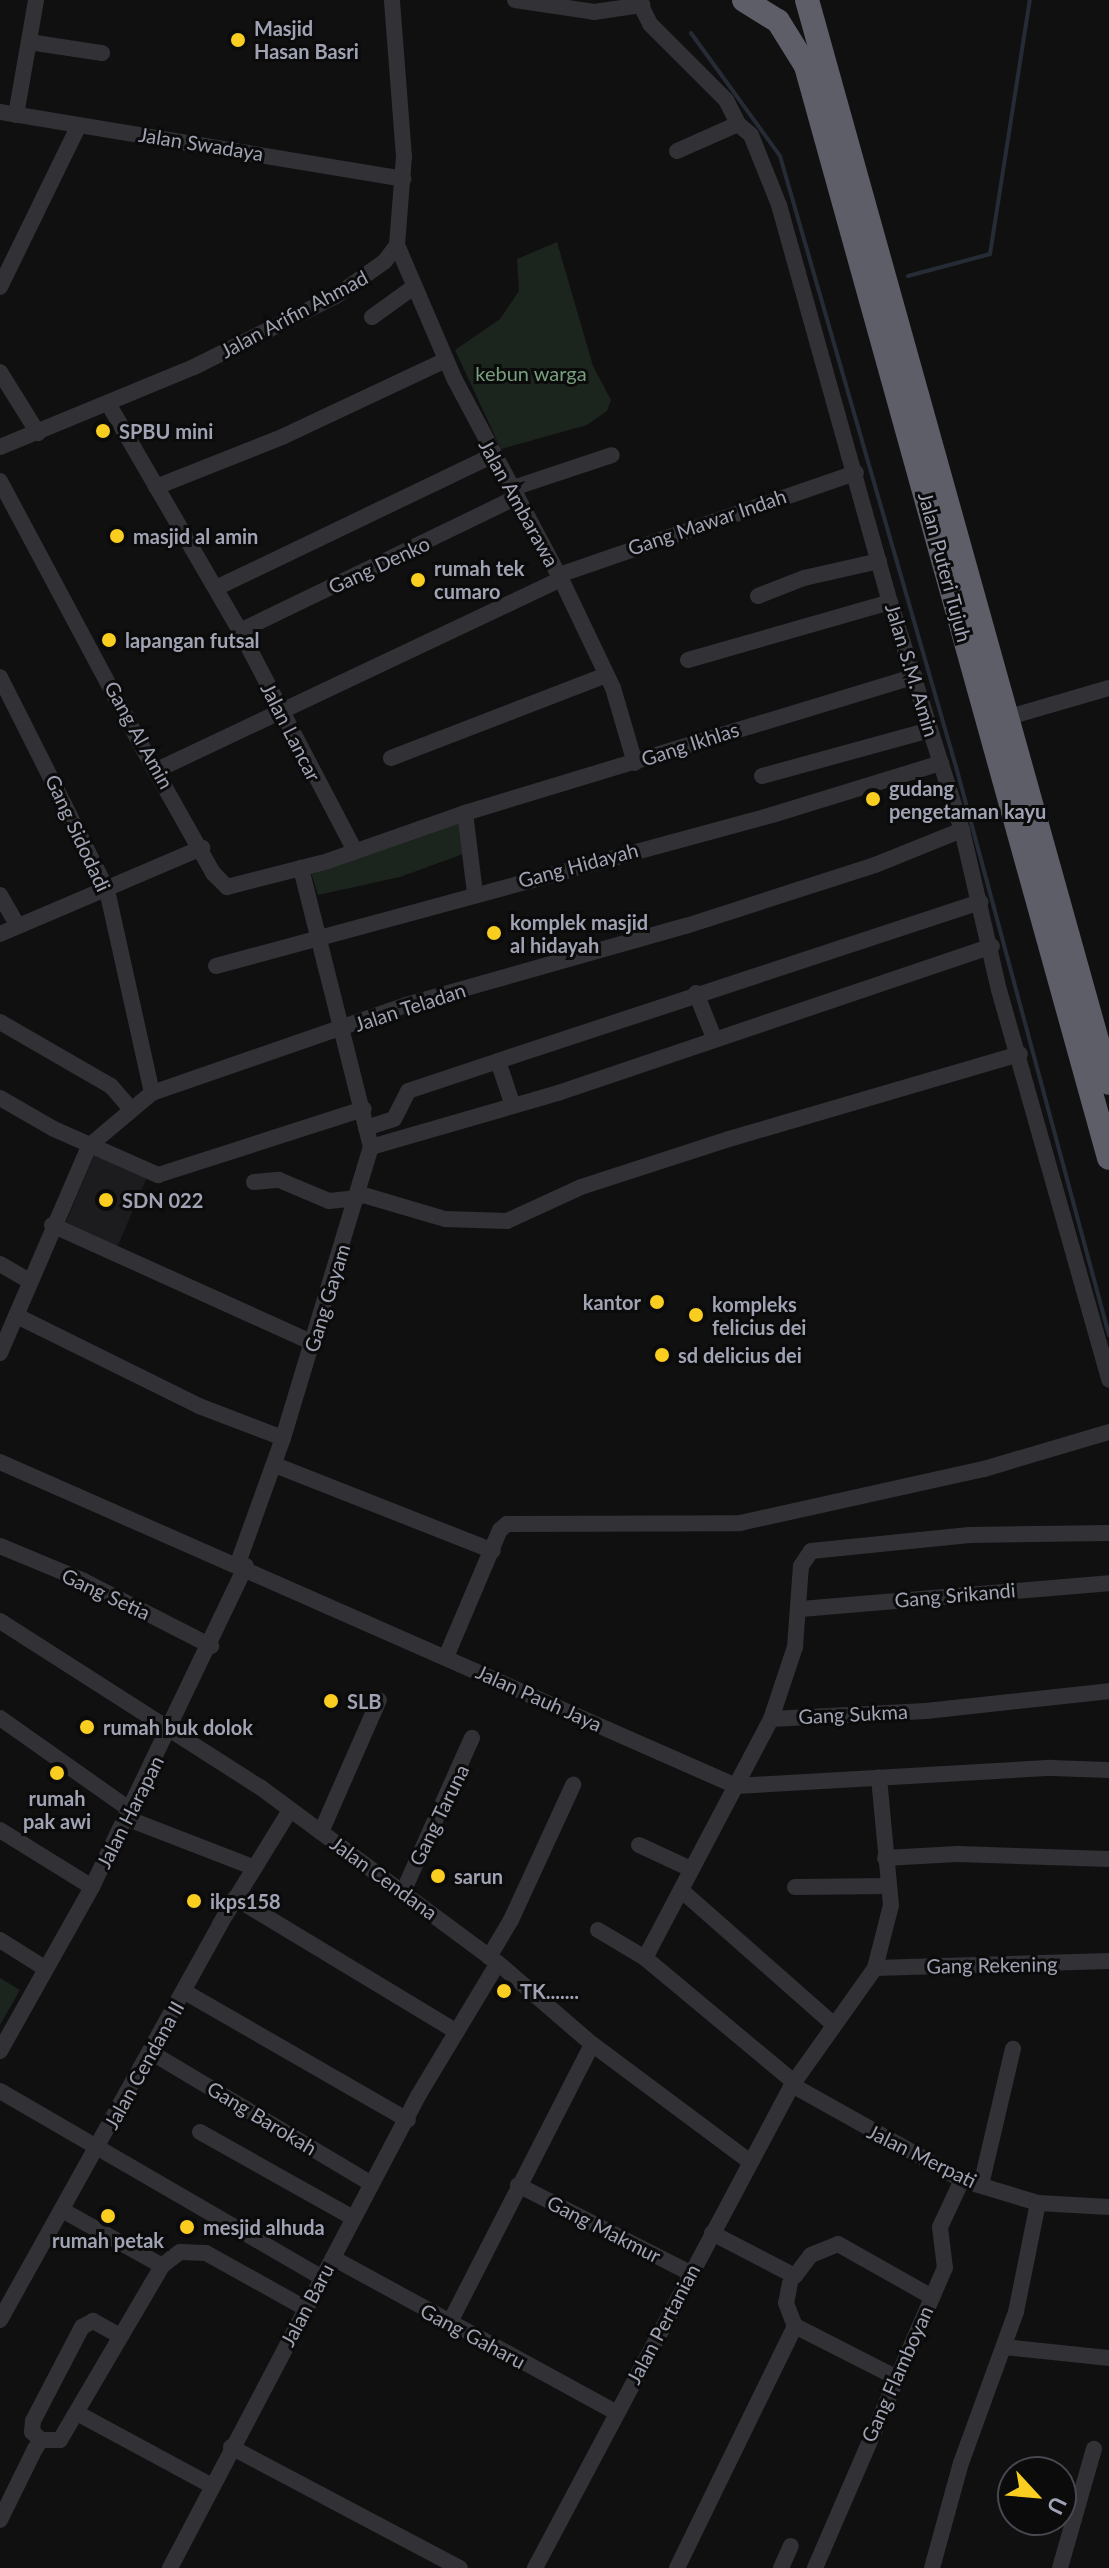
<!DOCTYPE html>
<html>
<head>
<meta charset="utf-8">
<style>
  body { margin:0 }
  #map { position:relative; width:1109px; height:2568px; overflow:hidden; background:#101011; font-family:Lato,sans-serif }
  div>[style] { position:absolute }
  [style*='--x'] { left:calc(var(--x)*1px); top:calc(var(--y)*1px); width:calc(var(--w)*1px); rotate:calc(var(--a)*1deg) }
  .built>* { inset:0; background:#1c1c1e; transform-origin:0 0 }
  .green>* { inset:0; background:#1c241e }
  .stream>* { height:4px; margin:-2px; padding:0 2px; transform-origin:2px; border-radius:2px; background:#262c35 }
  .minor>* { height:16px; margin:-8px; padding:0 8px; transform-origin:8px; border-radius:8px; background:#313136 }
  .highway>* { height:24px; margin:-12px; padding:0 12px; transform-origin:12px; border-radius:12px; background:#5d5e68 }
  .dots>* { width:22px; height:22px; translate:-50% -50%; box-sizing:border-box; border:4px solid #0b0b0c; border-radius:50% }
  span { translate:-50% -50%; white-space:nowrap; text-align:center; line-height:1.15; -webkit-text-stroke:6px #0b0b0c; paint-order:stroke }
  .poi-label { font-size:20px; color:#a0a3b3; font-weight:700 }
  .left { translate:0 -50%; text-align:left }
  .right { translate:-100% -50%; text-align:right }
  .street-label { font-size:20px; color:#a0a3b3 }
  .park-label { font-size:20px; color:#769f7e }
  .north { position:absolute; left:997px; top:2456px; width:80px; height:80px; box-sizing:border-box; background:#0b0b0c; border:2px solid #47484f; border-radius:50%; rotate:116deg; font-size:22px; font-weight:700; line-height:32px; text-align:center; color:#a0a3b3 }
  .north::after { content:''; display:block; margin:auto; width:28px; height:36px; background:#f9ce20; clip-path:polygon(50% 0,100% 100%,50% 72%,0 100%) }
</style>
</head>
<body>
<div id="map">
  <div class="built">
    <i style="left:97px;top:1149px;width:57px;height:87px;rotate:23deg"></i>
  </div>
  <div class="green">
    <i style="clip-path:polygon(557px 242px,593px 366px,611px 400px,607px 411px,587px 425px,501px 449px,455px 350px,500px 319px,519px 291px,517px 259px)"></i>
    <i style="clip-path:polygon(463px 809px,466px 853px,400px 877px,318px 895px,307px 860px)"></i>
    <i style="clip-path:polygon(0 1978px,20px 1990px,0 2025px)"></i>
  </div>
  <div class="stream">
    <i style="--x:691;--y:33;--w:152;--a:54.1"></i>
    <i style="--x:780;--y:156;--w:643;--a:73.93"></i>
    <i style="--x:958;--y:774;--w:581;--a:74.94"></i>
    <i style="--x:908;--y:276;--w:85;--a:-15"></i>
    <i style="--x:990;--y:254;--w:257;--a:-81.1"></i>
  </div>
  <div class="minor">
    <i style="--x:515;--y:0;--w:80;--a:8.6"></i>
    <i style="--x:594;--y:12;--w:49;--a:-8.3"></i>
    <i style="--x:638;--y:0;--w:27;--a:63"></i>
    <i style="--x:650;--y:24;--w:107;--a:45"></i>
    <i style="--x:726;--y:100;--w:27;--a:63"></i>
    <i style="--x:738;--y:124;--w:17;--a:40"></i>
    <i style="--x:751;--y:135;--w:75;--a:68.2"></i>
    <i style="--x:779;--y:205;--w:412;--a:74.4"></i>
    <i style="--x:890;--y:602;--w:239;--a:72.5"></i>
    <i style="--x:962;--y:830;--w:164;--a:77"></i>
    <i style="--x:999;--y:990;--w:405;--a:74.2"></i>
    <i style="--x:29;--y:42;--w:74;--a:8.6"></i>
    <i style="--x:0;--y:112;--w:409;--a:9.4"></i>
    <i style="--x:16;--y:115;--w:117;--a:-80.1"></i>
    <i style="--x:677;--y:151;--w:67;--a:-23.9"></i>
    <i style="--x:397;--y:245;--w:147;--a:66.8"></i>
    <i style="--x:455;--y:380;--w:225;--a:62"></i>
    <i style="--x:561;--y:579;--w:121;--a:64.5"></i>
    <i style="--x:613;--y:688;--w:78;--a:73.7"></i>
    <i style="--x:0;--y:287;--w:178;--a:-64"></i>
    <i style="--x:372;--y:317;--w:48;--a:-35.7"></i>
    <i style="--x:0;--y:372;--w:72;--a:58.1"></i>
    <i style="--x:109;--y:405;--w:261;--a:59.9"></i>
    <i style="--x:240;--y:631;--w:248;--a:62.4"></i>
    <i style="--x:0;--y:447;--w:210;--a:-22.4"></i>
    <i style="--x:194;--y:367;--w:159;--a:-26.6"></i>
    <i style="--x:336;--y:296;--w:60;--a:-35.5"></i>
    <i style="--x:385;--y:261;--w:20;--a:-53"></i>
    <i style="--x:397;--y:245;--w:88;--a:-85.5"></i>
    <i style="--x:404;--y:157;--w:157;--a:-94.4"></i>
    <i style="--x:0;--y:481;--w:299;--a:61.9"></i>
    <i style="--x:141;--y:745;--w:147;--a:60.6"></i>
    <i style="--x:213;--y:873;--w:20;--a:45"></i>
    <i style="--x:227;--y:887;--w:104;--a:-14.4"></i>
    <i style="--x:328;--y:861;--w:145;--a:-19.3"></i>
    <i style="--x:156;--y:487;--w:136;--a:-21.6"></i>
    <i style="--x:282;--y:437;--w:181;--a:-25.2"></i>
    <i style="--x:513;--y:488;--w:104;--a:-18.4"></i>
    <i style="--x:559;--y:575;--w:314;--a:-19"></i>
    <i style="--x:216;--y:588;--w:306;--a:-25.6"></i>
    <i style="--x:758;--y:596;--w:49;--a:-21.4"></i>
    <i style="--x:804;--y:578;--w:77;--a:-12.8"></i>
    <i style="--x:240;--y:631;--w:308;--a:-25.8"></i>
    <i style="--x:688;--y:660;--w:210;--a:-16"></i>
    <i style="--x:0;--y:677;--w:238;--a:63.3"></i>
    <i style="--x:107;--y:890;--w:208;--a:77.5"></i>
    <i style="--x:1009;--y:717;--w:104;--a:-16.2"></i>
    <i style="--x:391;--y:758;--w:230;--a:-21.1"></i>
    <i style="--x:157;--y:770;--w:447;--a:-25.3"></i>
    <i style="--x:762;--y:776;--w:174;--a:-15.3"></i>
    <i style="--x:475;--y:893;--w:81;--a:-97.1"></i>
    <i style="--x:465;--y:813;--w:470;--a:-16.9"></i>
    <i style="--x:0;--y:895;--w:34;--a:60"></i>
    <i style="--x:0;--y:934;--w:220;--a:-23.1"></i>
    <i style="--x:216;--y:966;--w:576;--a:-15.19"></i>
    <i style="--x:772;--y:815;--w:177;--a:-17.1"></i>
    <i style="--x:696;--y:993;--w:48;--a:68.2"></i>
    <i style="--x:0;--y:1022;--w:128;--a:30"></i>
    <i style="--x:111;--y:1086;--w:29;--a:49"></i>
    <i style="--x:498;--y:1061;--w:508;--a:-18.26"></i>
    <i style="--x:0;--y:1098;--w:62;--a:29.9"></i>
    <i style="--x:54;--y:1129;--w:114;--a:23.9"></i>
    <i style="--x:158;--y:1175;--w:216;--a:-17.8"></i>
    <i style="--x:366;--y:1128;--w:29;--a:-18"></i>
    <i style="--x:394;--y:1119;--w:31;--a:-63"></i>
    <i style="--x:408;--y:1091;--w:95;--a:-18.4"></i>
    <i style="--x:498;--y:1061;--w:47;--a:71.6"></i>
    <i style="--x:371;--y:1147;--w:195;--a:-16.1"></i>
    <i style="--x:558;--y:1093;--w:458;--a:-18.7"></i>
    <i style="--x:254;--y:1182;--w:25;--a:-5"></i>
    <i style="--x:279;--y:1180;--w:54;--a:22.8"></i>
    <i style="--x:329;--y:1201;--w:29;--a:-6"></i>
    <i style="--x:360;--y:1194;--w:89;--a:16.4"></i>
    <i style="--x:445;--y:1219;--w:62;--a:1.8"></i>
    <i style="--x:507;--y:1221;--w:81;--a:-24.7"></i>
    <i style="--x:581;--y:1187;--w:156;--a:-18"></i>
    <i style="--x:729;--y:1139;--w:303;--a:-16.3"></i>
    <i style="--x:52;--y:1225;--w:286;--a:24.3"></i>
    <i style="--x:0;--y:1264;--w:34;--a:30"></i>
    <i style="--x:17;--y:1316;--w:203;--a:26.3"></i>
    <i style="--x:199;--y:1406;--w:90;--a:20.9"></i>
    <i style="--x:0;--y:1353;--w:225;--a:-66.7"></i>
    <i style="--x:89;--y:1146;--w:82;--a:-40.1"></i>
    <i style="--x:152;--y:1093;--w:269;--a:-19.1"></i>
    <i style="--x:406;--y:1005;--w:291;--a:-15.8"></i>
    <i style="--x:686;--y:926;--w:199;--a:-17.9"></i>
    <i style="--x:875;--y:865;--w:94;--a:-21.9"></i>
    <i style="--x:0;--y:1462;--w:804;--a:23.76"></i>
    <i style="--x:736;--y:1786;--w:316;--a:-3.3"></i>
    <i style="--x:1051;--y:1768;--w:58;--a:2"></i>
    <i style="--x:275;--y:1465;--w:234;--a:21.5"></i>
    <i style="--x:0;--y:1546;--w:91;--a:22.6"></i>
    <i style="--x:84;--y:1581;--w:143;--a:27.1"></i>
    <i style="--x:238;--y:1563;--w:133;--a:-70.2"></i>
    <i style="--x:283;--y:1438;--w:304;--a:-73.2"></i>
    <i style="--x:371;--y:1147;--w:288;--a:-104.1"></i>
    <i style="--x:801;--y:1609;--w:309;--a:-4.8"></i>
    <i style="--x:0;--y:1621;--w:308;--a:32.6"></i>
    <i style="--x:260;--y:1787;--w:296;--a:36.5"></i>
    <i style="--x:498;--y:1963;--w:124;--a:40.8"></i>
    <i style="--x:592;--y:2044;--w:196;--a:36.7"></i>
    <i style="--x:446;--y:1657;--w:138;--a:-67"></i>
    <i style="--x:500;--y:1530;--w:9;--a:-41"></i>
    <i style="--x:507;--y:1524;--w:233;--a:-0.2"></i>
    <i style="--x:740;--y:1523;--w:250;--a:-12.5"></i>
    <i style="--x:984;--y:1469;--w:130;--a:-16.5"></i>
    <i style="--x:0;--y:1718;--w:158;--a:35.2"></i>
    <i style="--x:771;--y:1719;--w:76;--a:-71.6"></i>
    <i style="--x:795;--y:1647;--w:81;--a:-85.8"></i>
    <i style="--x:801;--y:1566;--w:18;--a:-56"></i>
    <i style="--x:811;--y:1551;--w:159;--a:-5.8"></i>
    <i style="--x:969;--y:1535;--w:140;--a:-0.8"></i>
    <i style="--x:126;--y:1818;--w:138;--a:21.2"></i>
    <i style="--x:0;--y:1830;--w:108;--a:31.8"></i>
    <i style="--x:321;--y:1832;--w:144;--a:-66.3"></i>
    <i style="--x:639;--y:1845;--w:57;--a:24.8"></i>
    <i style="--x:885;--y:1858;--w:72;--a:-3.2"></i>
    <i style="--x:957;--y:1854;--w:152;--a:1.9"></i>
    <i style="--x:795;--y:1887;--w:93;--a:-0.6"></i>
    <i style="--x:681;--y:1890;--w:203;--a:41.4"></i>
    <i style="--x:403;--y:1892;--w:169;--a:-65.9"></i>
    <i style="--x:235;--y:1898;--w:259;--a:31.1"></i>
    <i style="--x:598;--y:1930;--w:55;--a:30.8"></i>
    <i style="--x:645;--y:1958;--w:194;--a:39.8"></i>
    <i style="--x:0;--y:1940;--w:54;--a:32.2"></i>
    <i style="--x:489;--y:1957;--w:43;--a:-59.3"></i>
    <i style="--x:511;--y:1920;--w:149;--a:-65.3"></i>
    <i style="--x:645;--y:1958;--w:270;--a:-62.2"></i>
    <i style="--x:771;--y:1719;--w:155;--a:-3"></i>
    <i style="--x:926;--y:1711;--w:184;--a:-6.2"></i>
    <i style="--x:875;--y:1968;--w:234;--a:-1.7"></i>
    <i style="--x:185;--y:1992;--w:257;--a:29.9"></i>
    <i style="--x:0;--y:2051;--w:188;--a:-60.7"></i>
    <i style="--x:92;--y:1887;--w:356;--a:-64.4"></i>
    <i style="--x:152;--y:2053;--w:256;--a:30.8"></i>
    <i style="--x:792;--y:2085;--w:195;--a:29.2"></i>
    <i style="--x:962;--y:2180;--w:79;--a:16.8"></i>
    <i style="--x:1038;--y:2203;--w:71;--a:3.2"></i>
    <i style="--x:0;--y:2091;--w:372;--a:30.1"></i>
    <i style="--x:200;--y:2132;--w:176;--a:29.3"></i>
    <i style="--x:518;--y:2185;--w:193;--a:27.1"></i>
    <i style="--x:981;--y:2185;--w:140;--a:-76.8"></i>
    <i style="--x:62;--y:2210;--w:115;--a:29.2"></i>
    <i style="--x:712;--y:2233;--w:93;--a:27.4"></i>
    <i style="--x:795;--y:2276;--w:26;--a:-53"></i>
    <i style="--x:811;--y:2255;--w:29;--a:-22"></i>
    <i style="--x:838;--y:2244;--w:108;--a:29.4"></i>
    <i style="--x:333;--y:2258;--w:321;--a:28.6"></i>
    <i style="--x:790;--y:2283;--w:20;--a:101"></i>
    <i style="--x:786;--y:2303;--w:25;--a:69"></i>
    <i style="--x:795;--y:2326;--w:110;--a:27"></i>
    <i style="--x:0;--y:2320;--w:453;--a:-60.9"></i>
    <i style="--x:220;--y:1924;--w:134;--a:-58.4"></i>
    <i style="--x:449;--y:2324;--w:314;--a:-62.9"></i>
    <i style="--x:1004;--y:2347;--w:106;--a:6"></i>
    <i style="--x:77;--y:2413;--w:151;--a:28.4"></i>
    <i style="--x:41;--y:2440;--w:12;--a:-138"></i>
    <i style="--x:32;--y:2432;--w:11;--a:-85"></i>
    <i style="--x:33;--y:2421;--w:106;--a:-62.5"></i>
    <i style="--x:82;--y:2327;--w:13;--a:-29"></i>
    <i style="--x:93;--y:2321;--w:31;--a:29"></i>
    <i style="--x:231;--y:2447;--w:259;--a:27.9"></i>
    <i style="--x:0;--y:2520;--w:79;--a:-63.8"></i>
    <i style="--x:35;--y:2449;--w:11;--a:-56"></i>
    <i style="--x:41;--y:2440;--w:19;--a:0"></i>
    <i style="--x:60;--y:2440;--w:202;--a:-59.6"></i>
    <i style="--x:162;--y:2266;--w:13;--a:-39"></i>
    <i style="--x:172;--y:2258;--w:10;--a:-37"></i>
    <i style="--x:180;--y:2252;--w:26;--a:2"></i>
    <i style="--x:206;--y:2253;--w:113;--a:29.1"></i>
    <i style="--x:170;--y:2568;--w:533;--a:-62.28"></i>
    <i style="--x:418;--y:2096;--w:155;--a:-59"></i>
    <i style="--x:535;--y:2568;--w:547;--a:-61.98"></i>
    <i style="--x:792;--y:2085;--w:143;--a:-54.6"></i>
    <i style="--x:875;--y:1968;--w:65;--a:-75.7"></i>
    <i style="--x:891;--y:1905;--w:128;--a:-95.4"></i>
    <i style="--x:677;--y:2568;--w:269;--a:-64"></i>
    <i style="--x:781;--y:2568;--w:24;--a:-66"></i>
    <i style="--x:815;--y:2568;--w:327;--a:-66.6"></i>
    <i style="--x:945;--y:2268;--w:41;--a:-97"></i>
    <i style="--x:940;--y:2227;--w:52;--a:-64.9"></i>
    <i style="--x:932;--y:2568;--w:109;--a:-74.6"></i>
    <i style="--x:961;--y:2463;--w:161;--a:-70"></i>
    <i style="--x:1016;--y:2312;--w:111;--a:-78.6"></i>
    <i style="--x:1060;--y:2568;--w:124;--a:-74.1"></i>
  </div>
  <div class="highway">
    <i style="--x:744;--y:0;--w:40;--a:32"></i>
    <i style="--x:778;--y:21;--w:53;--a:58.1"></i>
    <i style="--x:806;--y:66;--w:1133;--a:74.49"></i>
    <i style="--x:807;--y:0;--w:1124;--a:74.42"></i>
  </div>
  <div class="dots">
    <i style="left:238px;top:40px;background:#f9ce20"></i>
    <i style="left:103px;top:431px;background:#f9ce20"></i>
    <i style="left:117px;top:536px;background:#f9ce20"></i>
    <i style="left:418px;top:580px;background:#f9ce20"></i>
    <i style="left:109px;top:640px;background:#f9ce20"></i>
    <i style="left:873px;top:799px;background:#f9ce20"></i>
    <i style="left:494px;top:933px;background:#f9ce20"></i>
    <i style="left:106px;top:1200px;background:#f9ce20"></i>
    <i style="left:657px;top:1302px;background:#f9ce20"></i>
    <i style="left:696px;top:1315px;background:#f9ce20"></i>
    <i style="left:662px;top:1355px;background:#f9ce20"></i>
    <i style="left:331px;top:1701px;background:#f9ce20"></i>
    <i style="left:87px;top:1727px;background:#f9ce20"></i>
    <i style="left:57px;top:1773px;background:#f9ce20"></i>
    <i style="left:438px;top:1876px;background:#f9ce20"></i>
    <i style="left:194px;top:1901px;background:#f9ce20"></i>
    <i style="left:504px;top:1991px;background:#f9ce20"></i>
    <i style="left:108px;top:2216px;background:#f9ce20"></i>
    <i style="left:187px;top:2227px;background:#f9ce20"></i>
  </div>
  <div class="poi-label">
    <span class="left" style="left:254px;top:40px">Masjid<br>Hasan Basri</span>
    <span class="left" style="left:119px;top:431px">SPBU mini</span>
    <span class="left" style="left:133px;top:536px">masjid al amin</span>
    <span class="left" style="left:434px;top:580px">rumah tek<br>cumaro</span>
    <span class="left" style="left:125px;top:640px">lapangan futsal</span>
    <span class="left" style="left:889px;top:800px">gudang<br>pengetaman kayu</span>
    <span class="left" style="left:510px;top:934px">komplek masjid<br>al hidayah</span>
    <span class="left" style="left:122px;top:1200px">SDN 022</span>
    <span class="right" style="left:641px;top:1302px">kantor</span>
    <span class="left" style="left:712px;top:1316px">kompleks<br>felicius dei</span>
    <span class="left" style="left:678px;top:1355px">sd delicius dei</span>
    <span class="left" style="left:347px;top:1701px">SLB</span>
    <span class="left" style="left:103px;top:1727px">rumah buk dolok</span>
    <span style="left:57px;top:1810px">rumah<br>pak awi</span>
    <span class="left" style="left:454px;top:1876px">sarun</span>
    <span class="left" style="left:210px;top:1901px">ikps158</span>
    <span class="left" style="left:520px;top:1991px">TK.......</span>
    <span class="left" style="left:203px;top:2227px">mesjid alhuda</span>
    <span style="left:108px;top:2240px">rumah petak</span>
  </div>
  <div class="street-label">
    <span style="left:201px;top:144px;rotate:9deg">Jalan Swadaya</span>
    <span style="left:294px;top:314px;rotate:-28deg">Jalan Arifin Ahmad</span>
    <span style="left:519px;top:503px;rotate:61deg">Jalan Ambarawa</span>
    <span style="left:707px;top:522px;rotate:-19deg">Gang Mawar Indah</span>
    <span style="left:379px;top:565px;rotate:-25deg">Gang Denko</span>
    <span style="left:945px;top:567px;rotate:75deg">Jalan Puteri Tujuh</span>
    <span style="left:912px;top:670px;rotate:73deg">Jalan S.M. Amin</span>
    <span style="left:291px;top:732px;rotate:63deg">Jalan Lancar</span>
    <span style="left:139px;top:735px;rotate:61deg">Gang Al Amin</span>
    <span style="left:690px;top:744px;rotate:-18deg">Gang Ikhlas</span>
    <span style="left:78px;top:833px;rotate:65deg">Gang Sidodadi</span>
    <span style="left:578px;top:865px;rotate:-15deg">Gang Hidayah</span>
    <span style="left:410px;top:1007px;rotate:-18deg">Jalan Teladan</span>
    <span style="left:327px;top:1298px;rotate:-73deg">Gang Gayam</span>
    <span style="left:106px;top:1594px;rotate:25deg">Gang Setia</span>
    <span style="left:955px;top:1595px;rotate:-5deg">Gang Srikandi</span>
    <span style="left:539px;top:1698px;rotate:24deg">Jalan Pauh Jaya</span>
    <span style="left:853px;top:1714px;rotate:-3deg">Gang Sukma</span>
    <span style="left:130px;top:1812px;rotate:-63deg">Jalan Harapan</span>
    <span style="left:439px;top:1815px;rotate:-64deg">Gang Taruna</span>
    <span style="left:384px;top:1878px;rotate:36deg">Jalan Cendana</span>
    <span style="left:992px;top:1965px;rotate:-1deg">Gang Rekening</span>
    <span style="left:144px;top:2065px;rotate:-61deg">Jalan Cendana II</span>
    <span style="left:262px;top:2118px;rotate:31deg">Gang Barokah</span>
    <span style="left:922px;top:2156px;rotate:26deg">Jalan Merpati</span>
    <span style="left:604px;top:2229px;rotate:27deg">Gang Makmur</span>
    <span style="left:307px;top:2305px;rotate:-62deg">Jalan Baru</span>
    <span style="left:663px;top:2324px;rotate:-62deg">Jalan Pertanian</span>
    <span style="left:473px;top:2336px;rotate:28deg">Gang Gaharu</span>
    <span style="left:897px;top:2374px;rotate:-66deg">Gang Flamboyan</span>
  </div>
  <div class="park-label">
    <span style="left:531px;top:373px">kebun warga</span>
  </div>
  <div class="north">U</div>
</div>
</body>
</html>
